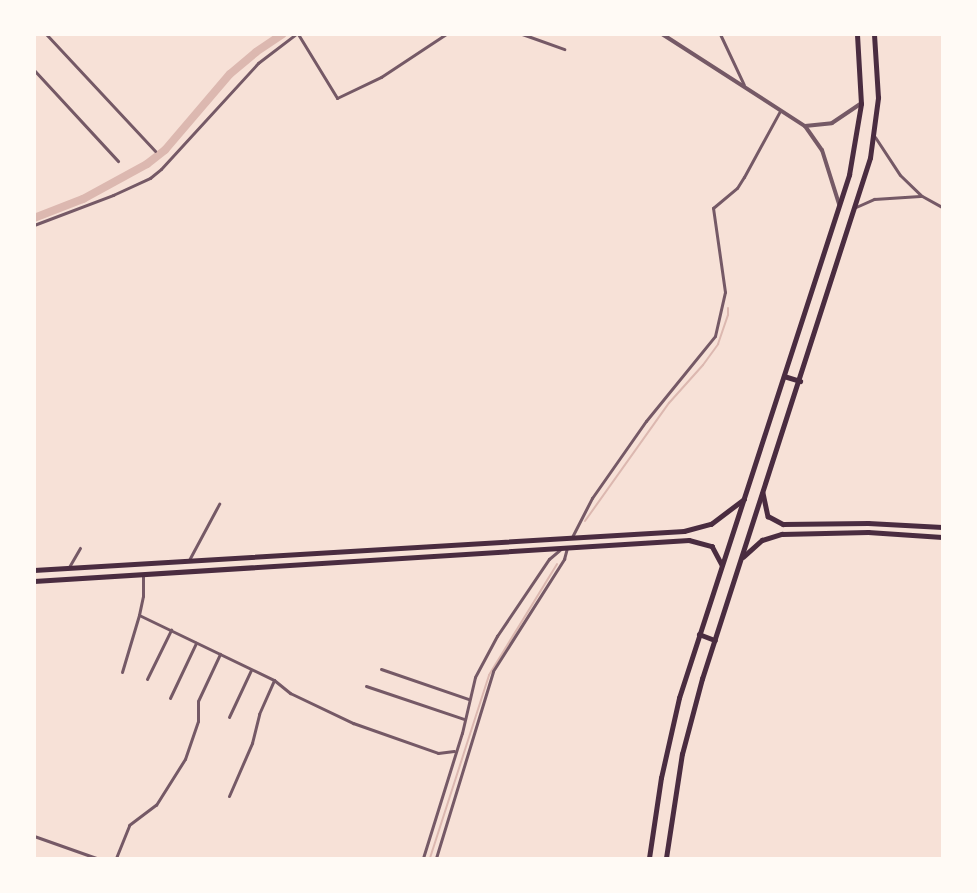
<!DOCTYPE html>
<html>
<head>
<meta charset="utf-8">
<style>
  body { margin:0 }
  #map { position:relative; width:977px; height:893px; overflow:hidden; background:#f7e1d7; font-family:"Fira Sans Condensed",sans-serif }
  div>[style] { position:absolute }
  [style*='--x'] { left:calc(var(--x)*1px); top:calc(var(--y)*1px); width:calc(var(--w)*1px); rotate:calc(var(--a)*1deg) }
  .stream>* { height:2px; margin:-1px; padding:0 1px; transform-origin:1px; border-radius:1px; background:#dcb8b0 }
  .canal>* { height:8px; margin:-4px; padding:0 4px; transform-origin:4px; border-radius:4px; background:#dcb8b0 }
  .minor>* { height:3px; margin:-1.5px; padding:0 1.5px; transform-origin:1.5px; border-radius:1.5px; background:#755966 }
  .tertiary>* { height:4px; margin:-2px; padding:0 2px; transform-origin:2px; border-radius:2px; background:#755966 }
  .primary>* { height:4.5px; margin:-2.25px; padding:0 2.25px; transform-origin:2.25px; border-radius:2.25px; background:#4a2c40 }
  .trunk>* { height:4.5px; margin:-2.25px; padding:0 2.25px; transform-origin:2.25px; border-radius:2.25px; background:#4a2c40 }
  span { translate:-50% -50%; white-space:nowrap; text-align:center; line-height:1.15; -webkit-text-stroke:5px #fffaf5; paint-order:stroke }
  .frame { position:absolute; inset:0; border:36px solid #fffaf5; pointer-events:none }
</style>
</head>
<body>
<div id="map">
  <div class="stream">
    <i style="--x:585;--y:521;--w:145;--a:-54.6"></i>
    <i style="--x:669;--y:403;--w:51;--a:-48.2"></i>
    <i style="--x:703;--y:365;--w:26;--a:-54"></i>
    <i style="--x:718;--y:344;--w:31;--a:-71"></i>
    <i style="--x:728;--y:315;--w:7;--a:-90"></i>
    <i style="--x:430;--y:858;--w:192;--a:-72.1"></i>
    <i style="--x:489;--y:675;--w:130;--a:-58.5"></i>
  </div>
  <div class="canal">
    <i style="--x:34;--y:218;--w:53;--a:-21.2"></i>
    <i style="--x:83;--y:199;--w:73;--a:-28.7"></i>
    <i style="--x:147;--y:164;--w:23;--a:-38"></i>
    <i style="--x:165;--y:150;--w:100;--a:-49.5"></i>
    <i style="--x:230;--y:74;--w:34;--a:-40"></i>
    <i style="--x:256;--y:52;--w:32;--a:-34"></i>
  </div>
  <div class="minor">
    <i style="--x:46;--y:34;--w:160;--a:47"></i>
    <i style="--x:298;--y:34;--w:75;--a:58.6"></i>
    <i style="--x:337;--y:98;--w:49;--a:-25.5"></i>
    <i style="--x:381;--y:77;--w:78;--a:-33.5"></i>
    <i style="--x:522;--y:34;--w:45;--a:19.7"></i>
    <i style="--x:720;--y:34;--w:56;--a:64.8"></i>
    <i style="--x:34;--y:70;--w:124;--a:47.3"></i>
    <i style="--x:875;--y:137;--w:45;--a:56.7"></i>
    <i style="--x:900;--y:175;--w:30;--a:44"></i>
    <i style="--x:922;--y:196;--w:23;--a:29"></i>
    <i style="--x:856;--y:207;--w:20;--a:-24"></i>
    <i style="--x:874;--y:199;--w:46;--a:-3.7"></i>
    <i style="--x:34;--y:225;--w:85;--a:-20.8"></i>
    <i style="--x:113;--y:195;--w:41;--a:-24.7"></i>
    <i style="--x:150;--y:178;--w:14;--a:-39"></i>
    <i style="--x:161;--y:169;--w:144;--a:-47.5"></i>
    <i style="--x:258;--y:63;--w:48;--a:-37.3"></i>
    <i style="--x:572;--y:537;--w:44;--a:-62.9"></i>
    <i style="--x:592;--y:498;--w:94;--a:-55"></i>
    <i style="--x:646;--y:421;--w:109;--a:-50.9"></i>
    <i style="--x:715;--y:336;--w:45;--a:-77.2"></i>
    <i style="--x:725;--y:292;--w:85;--a:-98.1"></i>
    <i style="--x:713;--y:208;--w:31;--a:-40"></i>
    <i style="--x:737;--y:188;--w:13;--a:-58"></i>
    <i style="--x:744;--y:177;--w:75;--a:-61.4"></i>
    <i style="--x:189;--y:560;--w:64;--a:-61.8"></i>
    <i style="--x:69;--y:567;--w:22;--a:-60"></i>
    <i style="--x:143;--y:574;--w:22;--a:90"></i>
    <i style="--x:143;--y:596;--w:19;--a:102"></i>
    <i style="--x:139;--y:615;--w:150;--a:25.7"></i>
    <i style="--x:274;--y:680;--w:21;--a:39"></i>
    <i style="--x:290;--y:693;--w:70;--a:25.5"></i>
    <i style="--x:353;--y:723;--w:90;--a:19.4"></i>
    <i style="--x:438;--y:753;--w:16;--a:-7"></i>
    <i style="--x:381;--y:669;--w:92;--a:19"></i>
    <i style="--x:122;--y:672;--w:59;--a:-73.4"></i>
    <i style="--x:147;--y:679;--w:55;--a:-63.9"></i>
    <i style="--x:366;--y:686;--w:103;--a:18.6"></i>
    <i style="--x:170;--y:698;--w:61;--a:-64.7"></i>
    <i style="--x:229;--y:717;--w:52;--a:-64.9"></i>
    <i style="--x:229;--y:796;--w:58;--a:-66.5"></i>
    <i style="--x:252;--y:743;--w:30;--a:-76"></i>
    <i style="--x:259;--y:714;--w:37;--a:-66"></i>
    <i style="--x:34;--y:836;--w:66;--a:19.5"></i>
    <i style="--x:116;--y:858;--w:35;--a:-68"></i>
    <i style="--x:129;--y:825;--w:34;--a:-37"></i>
    <i style="--x:156;--y:805;--w:54;--a:-57.8"></i>
    <i style="--x:185;--y:759;--w:40;--a:-71.1"></i>
    <i style="--x:198;--y:721;--w:20;--a:-90"></i>
    <i style="--x:198;--y:701;--w:52;--a:-64.9"></i>
    <i style="--x:423;--y:858;--w:131;--a:-72.7"></i>
    <i style="--x:462;--y:733;--w:57;--a:-76.9"></i>
    <i style="--x:475;--y:677;--w:47;--a:-61.8"></i>
    <i style="--x:497;--y:636;--w:93;--a:-56"></i>
    <i style="--x:549;--y:559;--w:16;--a:-40"></i>
    <i style="--x:436;--y:858;--w:195;--a:-73"></i>
    <i style="--x:493;--y:671;--w:133;--a:-57.6"></i>
    <i style="--x:564;--y:559;--w:11;--a:-75"></i>
  </div>
  <div class="tertiary">
    <i style="--x:662;--y:34;--w:170;--a:32.8"></i>
    <i style="--x:805;--y:126;--w:29;--a:55"></i>
    <i style="--x:822;--y:150;--w:57;--a:72.5"></i>
    <i style="--x:805;--y:126;--w:27;--a:-6"></i>
    <i style="--x:832;--y:123;--w:34;--a:-34"></i>
  </div>
  <div class="primary">
    <i style="--x:34;--y:570;--w:651;--a:-3.43"></i>
    <i style="--x:684;--y:531;--w:28;--a:-15"></i>
    <i style="--x:711;--y:524;--w:41;--a:-37.1"></i>
    <i style="--x:34;--y:581;--w:656;--a:-3.58"></i>
    <i style="--x:689;--y:540;--w:24;--a:15"></i>
    <i style="--x:712;--y:546;--w:21;--a:62"></i>
  </div>
  <div class="trunk">
    <i style="--x:784;--y:376;--w:17;--a:17"></i>
    <i style="--x:763;--y:493;--w:24;--a:78"></i>
    <i style="--x:768;--y:516;--w:17;--a:28"></i>
    <i style="--x:783;--y:524;--w:85;--a:-0.7"></i>
    <i style="--x:868;--y:523;--w:74;--a:3.1"></i>
    <i style="--x:743;--y:557;--w:25;--a:-42"></i>
    <i style="--x:762;--y:540;--w:21;--a:-17"></i>
    <i style="--x:782;--y:534;--w:86;--a:-1.3"></i>
    <i style="--x:868;--y:532;--w:74;--a:3.9"></i>
    <i style="--x:699;--y:634;--w:17;--a:21"></i>
    <i style="--x:649;--y:858;--w:81;--a:-81.5"></i>
    <i style="--x:661;--y:778;--w:82;--a:-77.3"></i>
    <i style="--x:679;--y:698;--w:550;--a:-71.99"></i>
    <i style="--x:849;--y:175;--w:72;--a:-80.4"></i>
    <i style="--x:861;--y:104;--w:70;--a:-93.3"></i>
    <i style="--x:666;--y:858;--w:105;--a:-81.3"></i>
    <i style="--x:682;--y:754;--w:78;--a:-75.1"></i>
    <i style="--x:702;--y:679;--w:547;--a:-72.13"></i>
    <i style="--x:870;--y:158;--w:61;--a:-82.4"></i>
    <i style="--x:878;--y:98;--w:64;--a:-93.6"></i>
  </div>
  <div class="frame"></div>
</div>
</body>
</html>
